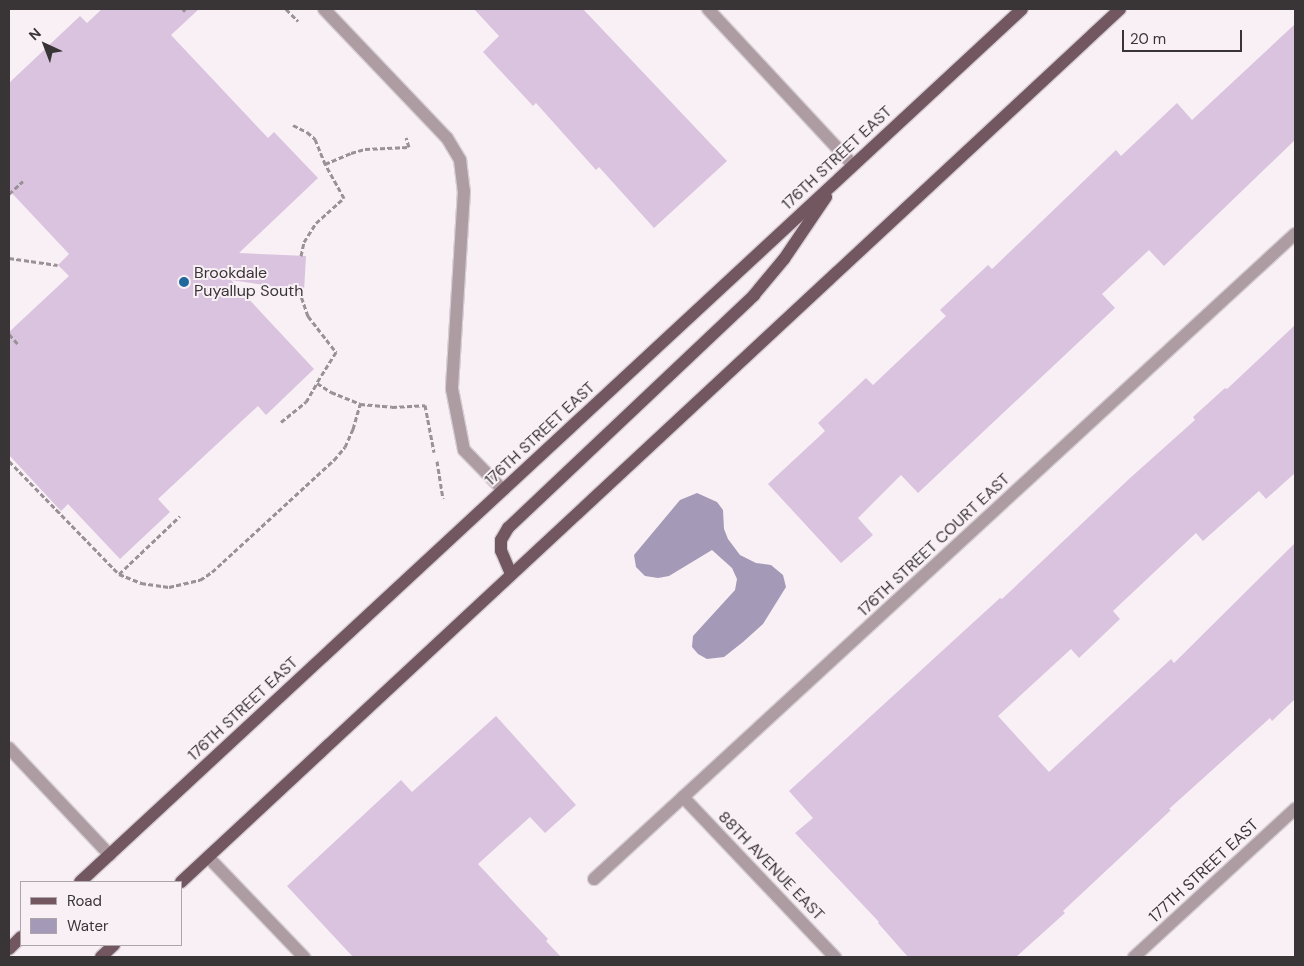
<!DOCTYPE html>
<html>
<head>
<meta charset="utf-8">
<style>
  body { margin:0 }
  #map { position:relative; width:1304px; height:966px; overflow:hidden; background:#f9f0f6; font-family:"DM Sans",sans-serif }
  div>[style] { position:absolute }
  [style*='--x'] { left:calc(var(--x)*1px); top:calc(var(--y)*1px); width:calc(var(--w)*1px); rotate:calc(var(--a)*1deg) }
  .water>* { inset:0; background:#a49ab7 }
  .building>* { inset:0; background:#d9c3de }
  .path>* { height:3px; margin-top:-1.5px; transform-origin:0; background:repeating-linear-gradient(90deg,#989195 0 5px,transparent 0 7.5px) }
  .roads { filter:drop-shadow(1px 0 #d6ced4) drop-shadow(-1px 0 #d6ced4) drop-shadow(0 1px #d6ced4) drop-shadow(0 -1px #d6ced4) }
  .minor>* { height:12px; margin:-6px; padding:0 6px; transform-origin:6px; border-radius:6px; background:#ad9da2 }
  .major>* { height:12px; margin:-6px; padding:0 6px; transform-origin:6px; border-radius:6px; background:#725760 }
  .dots>* { width:14px; height:14px; translate:-50% -50%; box-sizing:border-box; border:2px solid #f9f0f6; border-radius:50% }
  span { translate:-50% -50%; white-space:nowrap; text-align:center; line-height:1.15; -webkit-text-stroke:4px #f9f0f6; paint-order:stroke }
  .street-label { font-size:16px; color:#393537 }
  .poi-label { font-size:16px; color:#393537 }
  .left { translate:0 -50%; text-align:left }
  .frame { position:absolute; inset:0; border:10px solid #393537; pointer-events:none }
  .legend { position:absolute; left:20px; top:881px; width:162px; height:65px; box-sizing:border-box; background:#f9f0f6; border:1px solid #aca5aa; margin:0; padding:6px 9px; list-style:none; font-size:15px; color:#393537 }
  .legend li { display:flex; align-items:center; gap:10px; height:25px }
  .legend b { width:25px; border:1px solid #aca5aa }
  .north { position:absolute; left:20px; top:20px; width:50px; height:50px; -webkit-text-stroke:4px #f9f0f6; paint-order:stroke; rotate:317deg; font-size:14px; font-weight:700; line-height:20px; text-align:center; color:#393537 }
  .north::after { content:''; display:block; margin:auto; width:18px; height:22px; background:#393537; clip-path:polygon(50% 0,100% 100%,50% 72%,0 100%) }
  .scale { position:absolute; left:1122px; top:30px; width:120px; height:22px; box-sizing:border-box; border:2px solid #393537; border-top:0; padding-left:6px; font-size:15px; line-height:18px; white-space:nowrap; color:#393537; -webkit-text-stroke:4px #f9f0f6; paint-order:stroke }
</style>
</head>
<body>
<div id="map">
  <div class="water">
    <i style="clip-path:polygon(697px 493px,717px 502px,723px 510px,724px 529px,728px 539px,740px 555px,756px 563px,771px 565px,783px 575px,786px 587px,763px 624px,743px 642px,724px 657px,707px 659px,698px 654px,692px 647px,693px 636px,735px 590px,737px 579px,732px 568px,712px 550px,669px 576px,658px 578px,645px 576px,636px 567px,634px 555px,680px 500px)"></i>
  </div>
  <div class="building">
    <i style="clip-path:polygon(102px 9px,199px 9px,171px 35px,268px 138px,274px 132px,318px 178px,239px 253px,306px 256px,304px 291px,231px 280px,314px 369px,266px 415px,258px 406px,158px 499px,170px 512px,120px 559px,68px 504px,61px 511px,9px 455px,9px 332px,69px 276px,58px 265px,69px 254px,9px 190px,9px 83px,80px 16px,87px 23px)"></i>
    <i style="clip-path:polygon(474px 9px,583px 9px,727px 161px,654px 228px,599px 167px,596px 170px,536px 103px,533px 106px,483px 52px,499px 36px)"></i>
    <i style="clip-path:polygon(1295px 24px,1295px 140px,1164px 266px,1149px 250px,1102px 294px,1115px 308px,918px 493px,901px 475px,858px 518px,873px 535px,841px 563px,768px 484px,825px 431px,818px 423px,866px 378px,873px 385px,946px 316px,940px 310px,988px 265px,992px 269px,1116px 150px,1121px 156px,1177px 103px,1192px 120px)"></i>
    <i style="clip-path:polygon(1295px 325px,1295px 473px,1266px 499px,1259px 491px,1203px 541px,1196px 533px,1113px 611px,1120px 619px,1079px 658px,1071px 649px,998px 716px,1049px 772px,1171px 659px,1174px 663px,1295px 543px,1295px 699px,1272px 721px,1270px 718px,1169px 809px,1171px 810px,1063px 911px,1065px 913px,1016px 957px,908px 957px,878px 923px,879px 922px,795px 833px,813px 818px,789px 791px,1000px 598px,1002px 599px,1129px 479px,1195px 420px,1193px 417px,1225px 388px,1227px 389px)"></i>
    <i style="clip-path:polygon(496px 716px,576px 805px,545px 833px,530px 817px,478px 864px,548px 939px,546px 941px,561px 957px,353px 957px,287px 886px,401px 780px,412px 792px)"></i>
  </div>
  <div class="path">
    <i style="--x:183;--y:9;--w:3;--a:45"></i>
    <i style="--x:286;--y:9;--w:17;--a:45"></i>
    <i style="--x:293;--y:125;--w:16;--a:27"></i>
    <i style="--x:307;--y:132;--w:11;--a:41"></i>
    <i style="--x:315;--y:139;--w:27;--a:68"></i>
    <i style="--x:9;--y:194;--w:19;--a:-43"></i>
    <i style="--x:301;--y:256;--w:14;--a:-78"></i>
    <i style="--x:304;--y:242;--w:22;--a:-58"></i>
    <i style="--x:316;--y:223;--w:38;--a:-42"></i>
    <i style="--x:344;--y:198;--w:39;--a:-119"></i>
    <i style="--x:325;--y:164;--w:28;--a:-23"></i>
    <i style="--x:351;--y:153;--w:15;--a:-16"></i>
    <i style="--x:365;--y:149;--w:44;--a:-2.6"></i>
    <i style="--x:409;--y:147;--w:10;--a:-107"></i>
    <i style="--x:9;--y:258;--w:49;--a:8.1"></i>
    <i style="--x:299;--y:290;--w:28;--a:71"></i>
    <i style="--x:308;--y:316;--w:46;--a:52.1"></i>
    <i style="--x:336;--y:352;--w:36;--a:122"></i>
    <i style="--x:317;--y:383;--w:17;--a:33"></i>
    <i style="--x:331;--y:392;--w:31;--a:22"></i>
    <i style="--x:9;--y:334;--w:13;--a:48"></i>
    <i style="--x:281;--y:422;--w:32;--a:-39"></i>
    <i style="--x:306;--y:402;--w:22;--a:-60"></i>
    <i style="--x:9;--y:461;--w:158;--a:45.8"></i>
    <i style="--x:119;--y:574;--w:24;--a:22"></i>
    <i style="--x:141;--y:583;--w:28;--a:8"></i>
    <i style="--x:169;--y:587;--w:32;--a:-13"></i>
    <i style="--x:200;--y:580;--w:14;--a:-34"></i>
    <i style="--x:212;--y:572;--w:166;--a:-42.6"></i>
    <i style="--x:334;--y:460;--w:17;--a:-50"></i>
    <i style="--x:345;--y:447;--w:20;--a:-66"></i>
    <i style="--x:353;--y:429;--w:26;--a:-74"></i>
    <i style="--x:360;--y:404;--w:32;--a:5"></i>
    <i style="--x:392;--y:407;--w:33;--a:-3"></i>
    <i style="--x:425;--y:405;--w:48;--a:79.2"></i>
    <i style="--x:437;--y:461;--w:38;--a:81"></i>
    <i style="--x:119;--y:574;--w:84;--a:-43.6"></i>
  </div>
  <div class="roads">
    <div class="minor">
      <i style="--x:324;--y:9;--w:178;--a:46.4"></i>
      <i style="--x:447;--y:138;--w:26;--a:59"></i>
      <i style="--x:460;--y:160;--w:31;--a:83"></i>
      <i style="--x:464;--y:191;--w:198;--a:93.5"></i>
      <i style="--x:452;--y:389;--w:62;--a:78.9"></i>
      <i style="--x:464;--y:450;--w:56;--a:45.7"></i>
      <i style="--x:708;--y:9;--w:213;--a:47.1"></i>
      <i style="--x:9;--y:748;--w:147;--a:46.7"></i>
      <i style="--x:683;--y:797;--w:221;--a:46.5"></i>
      <i style="--x:208;--y:857;--w:139;--a:46.2"></i>
      <i style="--x:594;--y:879;--w:953;--a:-42.62"></i>
      <i style="--x:1134;--y:957;--w:219;--a:-42.6"></i>
    </div>
    <div class="major">
      <i style="--x:511;--y:574;--w:25;--a:-113"></i>
      <i style="--x:501;--y:551;--w:11;--a:-90"></i>
      <i style="--x:501;--y:540;--w:14;--a:-60"></i>
      <i style="--x:508;--y:528;--w:339;--a:-43.4"></i>
      <i style="--x:754;--y:295;--w:47;--a:-50.2"></i>
      <i style="--x:784;--y:259;--w:75;--a:-55.9"></i>
      <i style="--x:80;--y:882;--w:1284;--a:-42.82"></i>
      <i style="--x:181;--y:882;--w:1282;--a:-42.91"></i>
      <i style="--x:9;--y:949;--w:17;--a:-45"></i>
      <i style="--x:101;--y:957;--w:18;--a:-43"></i>
    </div>
  </div>
  <div class="dots">
    <i style="left:184px;top:282px;background:#20689c"></i>
  </div>
  <div class="street-label">
    <span style="left:837px;top:158px;rotate:-43deg">176TH STREET EAST</span>
    <span style="left:540px;top:434px;rotate:-43deg">176TH STREET EAST</span>
    <span style="left:934px;top:545px;rotate:-43deg">176TH STREET COURT EAST</span>
    <span style="left:243px;top:709px;rotate:-43deg">176TH STREET EAST</span>
    <span style="left:771px;top:866px;rotate:46deg">88TH AVENUE EAST</span>
    <span style="left:1204px;top:871px;rotate:-43deg">177TH STREET EAST</span>
  </div>
  <div class="poi-label">
    <span class="left" style="left:194px;top:282px">Brookdale<br>Puyallup South</span>
  </div>
  <div class="frame"></div>
  <ul class="legend">
  <li><b style="height:6px;background:#725760"></b>Road</li>
  <li><b style="height:14px;background:#a49ab7"></b>Water</li>
  </ul>
  <div class="north">N</div>
  <div class="scale">20 m</div>
</div>
</body>
</html>
